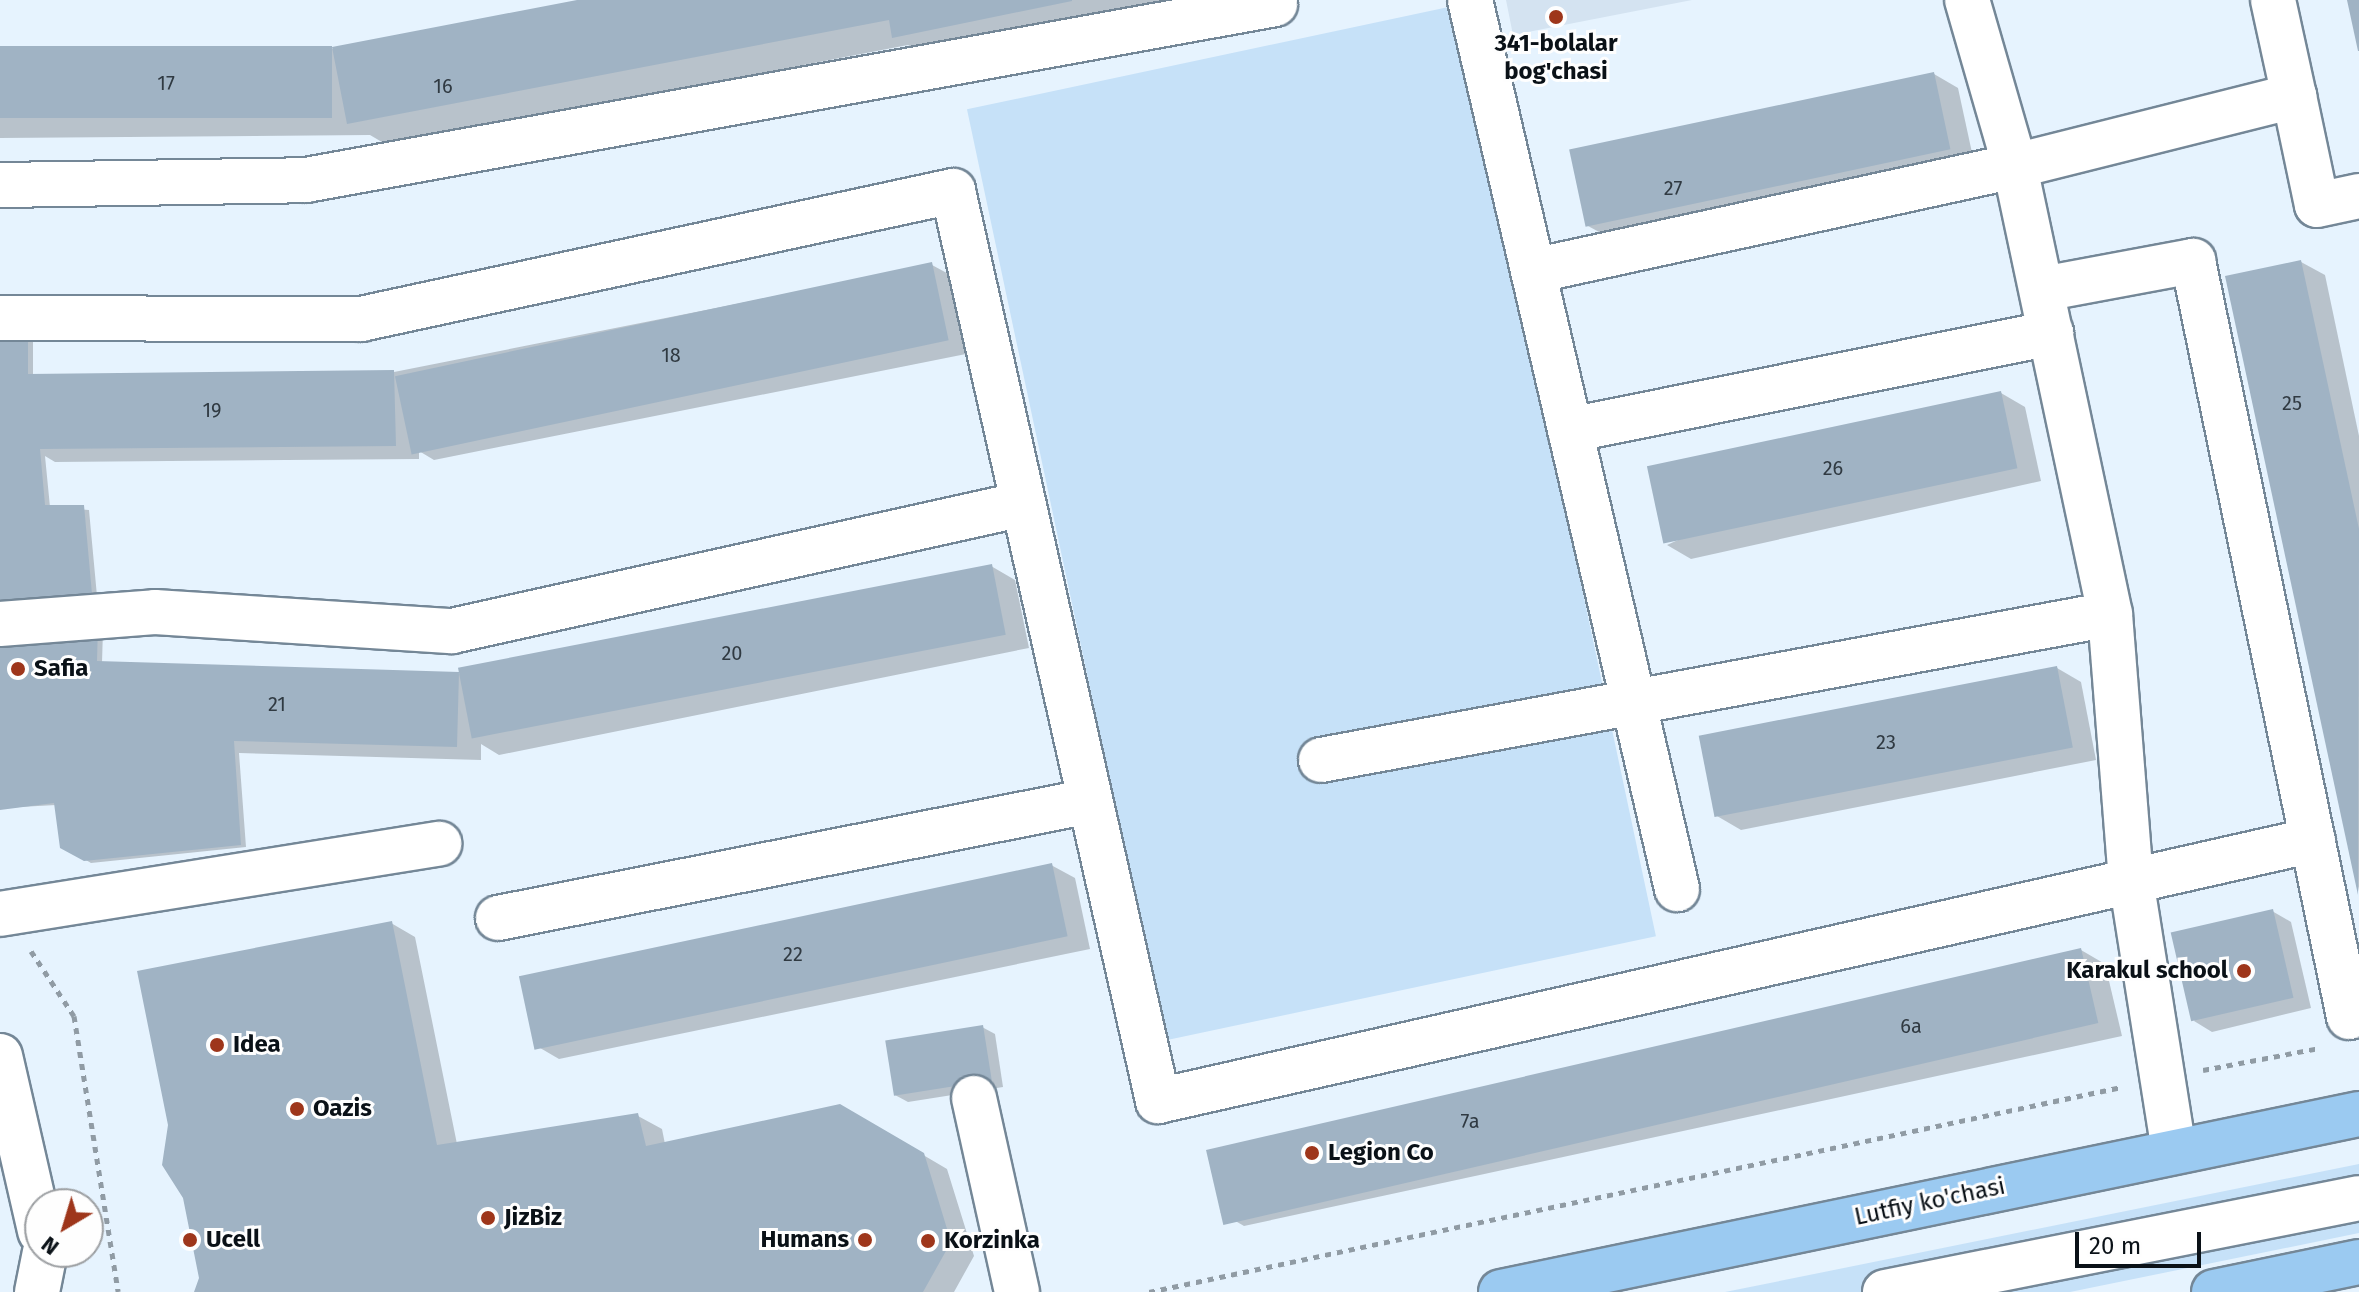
<!DOCTYPE html>
<html>
<head>
<meta charset="utf-8">
<style>
  body { margin:0 }
  #map { position:relative; width:2359px; height:1292px; overflow:hidden; background:#e6f3fe; font-family:"Fira Sans",sans-serif }
  div>[style] { position:absolute }
  [style*='--x'] { left:calc(var(--x)*1px); top:calc(var(--y)*1px); width:calc(var(--w)*1px); rotate:calc(var(--a)*1deg) }
  .built>* { inset:0; background:#d4e3f1 }
  .green>* { inset:0; background:#c6e1f8; transform-origin:0 0 }
  .shadow>* { inset:0; background:#0003 }
  .building>* { inset:0; background:#a0b3c4; transform-origin:0 0 }
  .path>* { height:5px; margin-top:-2.5px; transform-origin:0; background:repeating-linear-gradient(90deg,#909ba4 0 6px,transparent 0 12px) }
  .roads { filter:drop-shadow(2px 0 #748797) drop-shadow(-2px 0 #748797) drop-shadow(0 2px #748797) drop-shadow(0 -2px #748797) }
  .minor>* { height:44px; margin:-22px; padding:0 22px; transform-origin:22px; border-radius:22px; background:#fff }
  .major>* { height:44px; margin:-22px; padding:0 22px; transform-origin:22px; border-radius:22px; background:#9bcaf1 }
  .dots>* { width:22px; height:22px; translate:-50% -50%; box-sizing:border-box; border:4px solid #fefefe; border-radius:50% }
  span { translate:-50% -50%; white-space:nowrap; text-align:center; line-height:1.15; -webkit-text-stroke:6px #fefefe; paint-order:stroke }
  .number-label { font-size:20px; color:#303a42 }
  .number-label span { -webkit-text-stroke-width:0 }
  .poi-label { font-size:24px; color:#0a1117; font-weight:700 }
  .left { translate:0 -50%; text-align:left }
  .right { translate:-100% -50%; text-align:right }
  .street-label { font-size:24px; color:#0a1117 }
  .north { position:absolute; left:24px; top:1188px; width:80px; height:80px; box-sizing:border-box; background:#fefefe; border:2px solid #9c9fa2; border-radius:50%; rotate:218deg; font-size:22px; font-weight:700; line-height:32px; text-align:center; color:#0a1117 }
  .north::after { content:''; display:block; margin:auto; width:28px; height:36px; background:#9e361b; clip-path:polygon(50% 0,100% 100%,50% 72%,0 100%) }
  .scale { position:absolute; left:2075px; top:1232px; width:126px; height:36px; box-sizing:border-box; border:4px solid #0a1117; border-top:0; padding-left:10px; font-size:24px; line-height:28px; white-space:nowrap; color:#0a1117; -webkit-text-stroke:6px #fefefe; paint-order:stroke }
</style>
</head>
<body>
<div id="map">
  <div class="built">
    <i style="clip-path:polygon(1506px 0,1692px 0,1513px 35px)"></i>
  </div>
  <div class="green">
    <i style="left:1458px;top:5px;width:952px;height:502px;rotate:78deg"></i>
    <i style="clip-path:polygon(2359px 1164px,2359px 1233px,2070px 1292px,1725px 1292px)"></i>
  </div>
  <div class="shadow">
    <i style="clip-path:polygon(588px 0,1224px 0,933px 59px,908px 45px,387px 145px,370px 135px,0 138px,0 48px,332px 49px)"></i>
    <i style="clip-path:polygon(1934px 74px,1958px 88px,1974px 162px,1612px 239px,1588px 226px)"></i>
    <i style="clip-path:polygon(2301px 262px,2325px 275px,2359px 436px,2359px 891px,2228px 277px)"></i>
    <i style="clip-path:polygon(932px 265px,956px 278px,971px 353px,434px 460px,419px 451px,419px 459px,55px 462px,45px 456px,50px 507px,89px 510px,97px 596px,0 608px,0 338px,33px 339px,33px 376px,394px 372px)"></i>
    <i style="clip-path:polygon(2001px 393px,2025px 407px,2041px 481px,1691px 559px,1667px 545px)"></i>
    <i style="clip-path:polygon(991px 566px,1015px 580px,1029px 648px,499px 755px,481px 744px,481px 760px,239px 753px,246px 847px,91px 863px,62px 846px,56px 805px,2px 808px,0 799px,103px 630px,102px 663px,459px 674px)"></i>
    <i style="clip-path:polygon(2057px 668px,2081px 682px,2096px 760px,1741px 830px,1717px 816px)"></i>
    <i style="clip-path:polygon(1051px 865px,1075px 878px,1090px 949px,559px 1059px,535px 1045px)"></i>
    <i style="clip-path:polygon(2272px 911px,2291px 922px,2311px 1008px,2212px 1032px,2194px 1021px)"></i>
    <i style="clip-path:polygon(391px 923px,415px 937px,457px 1144px,638px 1116px,662px 1129px,665px 1144px,840px 1106px,947px 1169px,974px 1256px,954px 1292px,199px 1292px)"></i>
    <i style="clip-path:polygon(2081px 950px,2105px 964px,2122px 1036px,1244px 1226px,1220px 1212px)"></i>
    <i style="clip-path:polygon(982px 1027px,995px 1034px,1003px 1087px,908px 1102px,895px 1095px)"></i>
  </div>
  <div class="building">
    <i style="clip-path:polygon(577px 0,1072px 0,1072px 1px,892px 38px,889px 20px,347px 124px,332px 47px)"></i>
    <i style="clip-path:polygon(2347px 0,2359px 0,2359px 51px,2358px 51px)"></i>
    <i style="left:0;top:46px;width:332px;height:72px"></i>
    <i style="left:1934px;top:72px;width:79px;height:373px;rotate:78deg"></i>
    <i style="clip-path:polygon(2301px 260px,2359px 529px,2358px 895px,2225px 276px)"></i>
    <i style="left:932px;top:262px;width:80px;height:549px;rotate:78deg"></i>
    <i style="clip-path:polygon(28px 334px,28px 374px,394px 370px,396px 446px,40px 449px,45px 505px,84px 505px,92px 594px,0 605px,0 336px)"></i>
    <i style="left:2001px;top:391px;width:79px;height:362px;rotate:78deg"></i>
    <i style="left:992px;top:564px;width:72px;height:544px;rotate:79deg"></i>
    <i style="clip-path:polygon(98px 625px,97px 661px,459px 672px,457px 747px,234px 741px,241px 845px,84px 861px,60px 848px,54px 803px,0 810px,0 638px)"></i>
    <i style="left:2057px;top:666px;width:83px;height:365px;rotate:79deg"></i>
    <i style="left:1052px;top:863px;width:75px;height:545px;rotate:78deg"></i>
    <i style="left:2273px;top:909px;width:91px;height:105px;rotate:77deg"></i>
    <i style="clip-path:polygon(392px 921px,437px 1145px,638px 1113px,646px 1146px,840px 1104px,924px 1153px,951px 1242px,923px 1292px,194px 1292px,199px 1278px,183px 1198px,162px 1165px,168px 1125px,137px 971px)"></i>
    <i style="left:2081px;top:948px;width:77px;height:898px;rotate:77deg"></i>
    <i style="left:983px;top:1025px;width:56px;height:99px;rotate:81deg"></i>
  </div>
  <div class="path">
    <i style="--x:31;--y:951;--w:78;--a:56.5"></i>
    <i style="--x:74;--y:1016;--w:279;--a:80.9"></i>
    <i style="--x:2203;--y:1070;--w:118;--a:-10.7"></i>
    <i style="--x:1149;--y:1292;--w:994;--a:-11.9"></i>
  </div>
  <div class="roads">
    <div class="minor">
      <i style="--x:1470;--y:0;--w:913;--a:76.89"></i>
      <i style="--x:2273;--y:0;--w:98;--a:77.7"></i>
      <i style="--x:0;--y:185;--w:306;--a:-0.9"></i>
      <i style="--x:306;--y:180;--w:985;--a:-10.29"></i>
      <i style="--x:1533;--y:271;--w:493;--a:-12.3"></i>
      <i style="--x:2015;--y:166;--w:173;--a:-106.1"></i>
      <i style="--x:2042;--y:289;--w:154;--a:-10.5"></i>
      <i style="--x:2193;--y:261;--w:772;--a:78.34"></i>
      <i style="--x:0;--y:318;--w:361;--a:0.2"></i>
      <i style="--x:361;--y:319;--w:606;--a:-12.2"></i>
      <i style="--x:953;--y:191;--w:933;--a:77.3"></i>
      <i style="--x:1158;--y:1101;--w:1184;--a:-12.73"></i>
      <i style="--x:1570;--y:430;--w:491;--a:-11.4"></i>
      <i style="--x:0;--y:624;--w:155;--a:-4.4"></i>
      <i style="--x:155;--y:612;--w:298;--a:3.7"></i>
      <i style="--x:452;--y:631;--w:585;--a:-12.54"></i>
      <i style="--x:1321;--y:760;--w:802;--a:-10.48"></i>
      <i style="--x:0;--y:914;--w:445;--a:-9.1"></i>
      <i style="--x:498;--y:918;--w:603;--a:-11.18"></i>
      <i style="--x:0;--y:1056;--w:180;--a:77.1"></i>
      <i style="--x:974;--y:1098;--w:199;--a:77.5"></i>
      <i style="--x:2174;--y:1151;--w:273;--a:-99"></i>
      <i style="--x:2131;--y:881;--w:268;--a:-94.5"></i>
      <i style="--x:2110;--y:614;--w:458;--a:-102"></i>
      <i style="--x:2015;--y:166;--w:288;--a:-14.1"></i>
      <i style="--x:2294;--y:96;--w:111;--a:78.1"></i>
      <i style="--x:2317;--y:205;--w:43;--a:-12.1"></i>
      <i style="--x:37;--y:1292;--w:41;--a:-78.7"></i>
      <i style="--x:1885;--y:1292;--w:483;--a:-11.2"></i>
    </div>
    <div class="major">
      <i style="--x:1501;--y:1292;--w:876;--a:-11.72"></i>
      <i style="--x:2214;--y:1292;--w:148;--a:-11.7"></i>
    </div>
  </div>
  <div class="dots">
    <i style="left:1556px;top:17px;background:#9e361b"></i>
    <i style="left:18px;top:669px;background:#9e361b"></i>
    <i style="left:2244px;top:971px;background:#9e361b"></i>
    <i style="left:217px;top:1045px;background:#9e361b"></i>
    <i style="left:297px;top:1109px;background:#9e361b"></i>
    <i style="left:1312px;top:1153px;background:#9e361b"></i>
    <i style="left:488px;top:1218px;background:#9e361b"></i>
    <i style="left:190px;top:1240px;background:#9e361b"></i>
    <i style="left:865px;top:1240px;background:#9e361b"></i>
    <i style="left:928px;top:1241px;background:#9e361b"></i>
  </div>
  <div class="number-label">
    <span style="left:166px;top:83px">17</span>
    <span style="left:443px;top:86px">16</span>
    <span style="left:1673px;top:188px">27</span>
    <span style="left:671px;top:355px">18</span>
    <span style="left:2292px;top:403px">25</span>
    <span style="left:212px;top:410px">19</span>
    <span style="left:1833px;top:468px">26</span>
    <span style="left:732px;top:653px">20</span>
    <span style="left:277px;top:704px">21</span>
    <span style="left:1886px;top:742px">23</span>
    <span style="left:793px;top:954px">22</span>
    <span style="left:1911px;top:1026px">6а</span>
    <span style="left:1470px;top:1121px">7а</span>
  </div>
  <div class="poi-label">
    <span style="left:1556px;top:58px">341-bolalar<br>bog'chasi</span>
    <span class="left" style="left:34px;top:669px">Safia</span>
    <span class="right" style="left:2228px;top:971px">Karakul school</span>
    <span class="left" style="left:233px;top:1045px">Idea</span>
    <span class="left" style="left:313px;top:1109px">Oazis</span>
    <span class="left" style="left:1328px;top:1153px">Legion Co</span>
    <span class="left" style="left:504px;top:1218px">JizBiz</span>
    <span class="left" style="left:206px;top:1240px">Ucell</span>
    <span class="right" style="left:849px;top:1240px">Humans</span>
    <span class="left" style="left:944px;top:1241px">Korzinka</span>
  </div>
  <div class="street-label">
    <span style="left:1930px;top:1202px;rotate:-12deg">Lutfiy ko'chasi</span>
  </div>
  <div class="north">N</div>
  <div class="scale">20 m</div>
</div>
</body>
</html>
